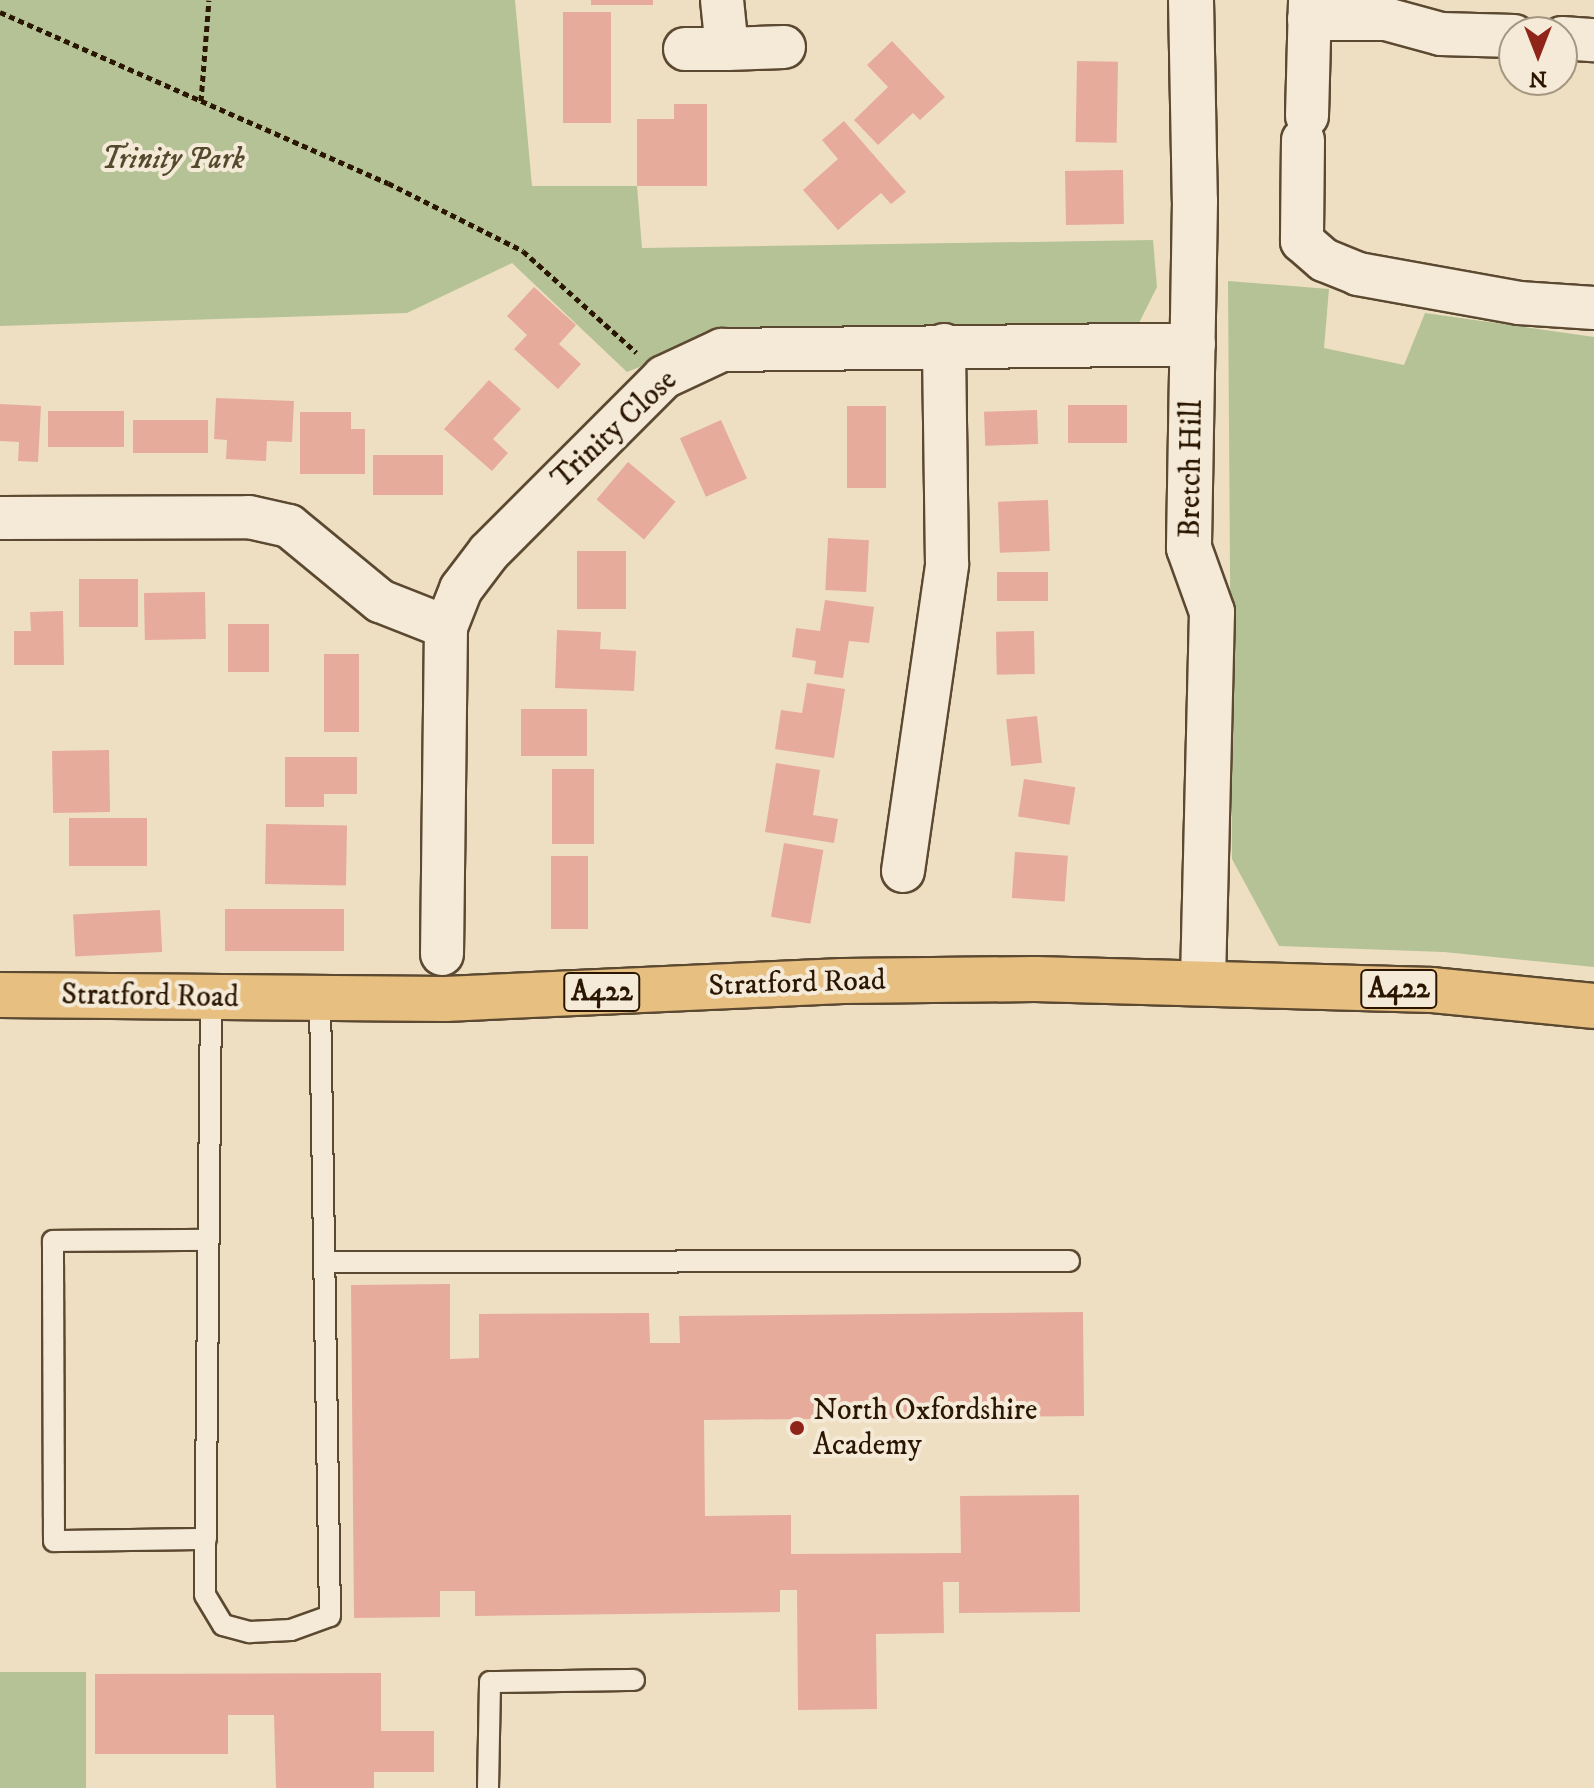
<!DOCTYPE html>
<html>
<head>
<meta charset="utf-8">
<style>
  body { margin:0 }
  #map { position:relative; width:1594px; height:1788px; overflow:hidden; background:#eedfc2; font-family:"IM FELL DW Pica",serif }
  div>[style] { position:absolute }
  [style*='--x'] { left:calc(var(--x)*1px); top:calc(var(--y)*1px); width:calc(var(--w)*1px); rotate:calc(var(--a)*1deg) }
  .green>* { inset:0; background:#b5c296; transform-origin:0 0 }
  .building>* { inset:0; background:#e7ab9c; transform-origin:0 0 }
  .path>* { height:5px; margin-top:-2.5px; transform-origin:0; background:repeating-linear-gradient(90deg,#2b1701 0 6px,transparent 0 10px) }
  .roads { filter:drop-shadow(2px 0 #5c4931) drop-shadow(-2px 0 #5c4931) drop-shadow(0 2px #5c4931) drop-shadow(0 -2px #5c4931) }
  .service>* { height:20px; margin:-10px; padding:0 10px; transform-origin:10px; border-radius:10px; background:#f4ead7 }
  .minor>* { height:42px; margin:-21px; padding:0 21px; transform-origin:21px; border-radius:21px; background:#f4ead7 }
  .tertiary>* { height:44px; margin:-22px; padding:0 22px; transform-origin:22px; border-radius:22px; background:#f4ead7 }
  .primary>* { height:44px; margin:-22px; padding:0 22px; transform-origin:22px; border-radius:22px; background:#e7c081 }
  .dots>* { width:22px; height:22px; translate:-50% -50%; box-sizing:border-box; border:4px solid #f4ead7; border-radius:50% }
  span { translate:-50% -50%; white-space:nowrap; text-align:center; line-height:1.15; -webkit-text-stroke:8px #f4ead7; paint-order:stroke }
  .shield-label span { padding:2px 6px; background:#f4ead7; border:2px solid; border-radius:6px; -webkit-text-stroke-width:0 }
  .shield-label { font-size:28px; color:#2b1701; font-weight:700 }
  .park-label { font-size:30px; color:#544a2e; font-style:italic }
  .street-label { font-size:30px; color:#2b1701 }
  .poi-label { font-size:30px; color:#2b1701 }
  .left { translate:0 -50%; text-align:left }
  .north { position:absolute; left:1498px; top:16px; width:80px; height:80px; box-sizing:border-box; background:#f4ead7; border:2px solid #a49681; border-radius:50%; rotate:180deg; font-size:22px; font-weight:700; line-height:32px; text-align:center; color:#2b1701 }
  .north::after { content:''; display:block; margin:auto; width:28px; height:36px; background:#8f2418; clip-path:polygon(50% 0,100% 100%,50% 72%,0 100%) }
</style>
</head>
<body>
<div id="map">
  <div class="green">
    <i style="clip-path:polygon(0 0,515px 0,532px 186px,637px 186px,642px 248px,1153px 240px,1157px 287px,1139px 323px,710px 339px,627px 372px,512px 263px,407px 313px,0 326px)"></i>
    <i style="clip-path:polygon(1228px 281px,1329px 289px,1324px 348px,1404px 365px,1425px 313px,1594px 337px,1594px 967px,1444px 952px,1279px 946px,1232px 859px)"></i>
    <i style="left:0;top:1672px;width:86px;height:116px"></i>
  </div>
  <div class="building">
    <i style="left:591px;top:0;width:62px;height:5px"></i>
    <i style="left:563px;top:12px;width:48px;height:111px"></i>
    <i style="clip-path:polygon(892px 41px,945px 97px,920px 120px,913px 113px,878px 145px,854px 120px,888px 87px,867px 65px)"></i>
    <i style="left:1077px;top:61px;width:41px;height:81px;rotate:1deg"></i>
    <i style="clip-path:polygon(674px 104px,707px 104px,707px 186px,637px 186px,637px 119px,674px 119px)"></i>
    <i style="clip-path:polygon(844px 121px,906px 192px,891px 204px,881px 193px,838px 230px,803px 190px,838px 159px,822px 140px)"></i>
    <i style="left:1123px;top:170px;width:54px;height:58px;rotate:89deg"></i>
    <i style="clip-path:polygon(534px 287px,576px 325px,559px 344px,581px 364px,558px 389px,514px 349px,527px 335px,507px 316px)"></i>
    <i style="clip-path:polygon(489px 380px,521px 409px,493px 439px,508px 453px,492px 471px,444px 429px)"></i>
    <i style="clip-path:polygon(216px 398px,294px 401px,292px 442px,267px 441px,266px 461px,226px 459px,227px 440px,214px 439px)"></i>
    <i style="clip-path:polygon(0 404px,41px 406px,38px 462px,18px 461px,19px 442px,0 441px)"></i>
    <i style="left:1127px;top:405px;width:38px;height:59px;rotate:90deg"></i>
    <i style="left:847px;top:406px;width:39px;height:82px"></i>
    <i style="left:1037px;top:410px;width:34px;height:53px;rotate:88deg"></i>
    <i style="left:48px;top:411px;width:76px;height:36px"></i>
    <i style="clip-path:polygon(300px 412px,351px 412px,351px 429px,365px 429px,365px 474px,300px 474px)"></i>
    <i style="left:133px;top:420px;width:75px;height:33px"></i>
    <i style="left:721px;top:420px;width:64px;height:45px;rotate:66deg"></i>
    <i style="left:373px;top:455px;width:70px;height:40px"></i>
    <i style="left:628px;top:462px;width:62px;height:49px;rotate:40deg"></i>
    <i style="left:1048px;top:500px;width:51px;height:50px;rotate:88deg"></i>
    <i style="left:828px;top:538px;width:41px;height:52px;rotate:3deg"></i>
    <i style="left:577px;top:551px;width:49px;height:58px"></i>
    <i style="left:997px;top:572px;width:51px;height:29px"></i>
    <i style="left:79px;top:579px;width:59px;height:48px"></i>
    <i style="left:205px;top:592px;width:47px;height:61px;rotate:89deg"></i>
    <i style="clip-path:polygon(825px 600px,874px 607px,869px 643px,849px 641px,843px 678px,814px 674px,816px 661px,792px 657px,796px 628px,820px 631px)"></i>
    <i style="clip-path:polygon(63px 611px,64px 665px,14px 665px,14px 631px,31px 631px,30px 612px)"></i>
    <i style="left:228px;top:624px;width:41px;height:48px"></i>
    <i style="clip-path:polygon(557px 630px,601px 632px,600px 649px,636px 651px,634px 691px,555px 688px)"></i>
    <i style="left:1034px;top:631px;width:43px;height:38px;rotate:89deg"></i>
    <i style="left:324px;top:654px;width:35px;height:78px"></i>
    <i style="clip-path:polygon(807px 683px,845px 689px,834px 758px,775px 749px,781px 710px,802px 713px)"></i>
    <i style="left:521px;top:709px;width:66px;height:47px"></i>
    <i style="left:1037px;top:716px;width:47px;height:31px;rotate:84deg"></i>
    <i style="left:109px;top:750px;width:62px;height:57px;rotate:89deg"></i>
    <i style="clip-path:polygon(285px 757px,357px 757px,357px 794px,324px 794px,324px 807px,285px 807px)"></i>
    <i style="clip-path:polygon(776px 763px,820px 770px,813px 815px,838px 819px,834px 843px,765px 832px)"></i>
    <i style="left:552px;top:769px;width:42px;height:75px"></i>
    <i style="left:1024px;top:779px;width:52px;height:38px;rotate:9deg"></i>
    <i style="left:147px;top:818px;width:48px;height:78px;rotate:90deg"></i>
    <i style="left:266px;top:824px;width:81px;height:60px;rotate:1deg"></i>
    <i style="left:784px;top:843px;width:40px;height:75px;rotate:10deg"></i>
    <i style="left:1015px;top:852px;width:53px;height:46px;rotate:4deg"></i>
    <i style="left:551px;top:856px;width:37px;height:73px"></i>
    <i style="left:344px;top:909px;width:42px;height:119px;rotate:90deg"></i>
    <i style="left:160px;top:910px;width:42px;height:87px;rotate:87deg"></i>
    <i style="clip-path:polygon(450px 1284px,450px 1359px,479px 1358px,479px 1314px,649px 1313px,650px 1343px,680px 1343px,679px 1316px,1083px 1312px,1084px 1416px,704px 1420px,705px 1516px,791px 1515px,791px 1554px,961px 1553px,960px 1496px,1079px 1495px,1080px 1612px,959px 1613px,959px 1582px,943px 1582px,944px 1633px,876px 1634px,877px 1709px,798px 1710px,797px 1590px,780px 1590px,780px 1612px,475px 1616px,475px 1591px,440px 1591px,440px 1617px,354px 1618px,351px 1285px)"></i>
    <i style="clip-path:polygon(381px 1673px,381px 1731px,434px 1731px,434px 1772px,374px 1772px,374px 1788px,276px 1788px,274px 1715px,228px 1715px,228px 1754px,95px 1754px,95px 1674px)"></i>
  </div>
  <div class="path">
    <i style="--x:0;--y:12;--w:424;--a:23.8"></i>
    <i style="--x:388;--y:183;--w:151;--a:26.7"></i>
    <i style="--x:523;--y:251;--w:152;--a:41.8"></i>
    <i style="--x:201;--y:101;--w:101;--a:-85.5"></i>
  </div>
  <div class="roads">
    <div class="service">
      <i style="--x:211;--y:998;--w:597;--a:90.58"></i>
      <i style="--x:205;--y:1595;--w:35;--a:59"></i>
      <i style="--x:223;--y:1625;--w:28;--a:15"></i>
      <i style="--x:250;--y:1632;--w:41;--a:-2.8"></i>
      <i style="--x:291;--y:1630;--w:41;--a:-19.7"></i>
      <i style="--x:330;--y:1616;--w:617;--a:-90.93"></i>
      <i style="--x:324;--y:1262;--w:745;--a:-0.08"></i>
      <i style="--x:206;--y:1539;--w:152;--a:179.2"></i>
      <i style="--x:54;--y:1541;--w:300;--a:-90.2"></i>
      <i style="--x:53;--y:1241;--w:155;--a:-0.4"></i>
      <i style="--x:488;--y:1788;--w:106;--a:-88.9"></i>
      <i style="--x:490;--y:1682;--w:144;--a:-0.8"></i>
    </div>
    <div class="minor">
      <i style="--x:722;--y:0;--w:49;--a:84.2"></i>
      <i style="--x:727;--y:49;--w:57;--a:-2"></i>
      <i style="--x:1309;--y:19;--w:77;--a:0"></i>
      <i style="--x:1386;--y:19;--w:57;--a:15.3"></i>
      <i style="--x:1441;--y:34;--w:73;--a:1.6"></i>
      <i style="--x:1562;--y:38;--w:32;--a:4"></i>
      <i style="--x:685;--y:49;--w:42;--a:0"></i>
      <i style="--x:1307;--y:116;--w:116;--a:-88.5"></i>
      <i style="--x:1303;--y:140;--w:101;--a:90.6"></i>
      <i style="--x:1302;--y:241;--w:29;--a:41"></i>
      <i style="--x:1324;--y:260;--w:37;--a:22"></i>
      <i style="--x:1358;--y:274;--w:164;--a:10.2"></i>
      <i style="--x:1519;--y:303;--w:75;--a:3.8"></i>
      <i style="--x:0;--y:518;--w:249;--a:-0.2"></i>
      <i style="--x:249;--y:517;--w:41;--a:12.7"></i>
      <i style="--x:289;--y:526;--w:118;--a:39.5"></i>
      <i style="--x:380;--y:601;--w:71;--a:21.5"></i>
      <i style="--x:903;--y:871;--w:310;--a:-81.8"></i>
      <i style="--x:947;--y:564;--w:219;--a:-90.8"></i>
      <i style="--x:442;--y:954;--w:327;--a:-89.3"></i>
      <i style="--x:446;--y:627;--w:41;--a:-68.5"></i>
      <i style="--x:461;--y:589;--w:46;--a:-52.9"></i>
      <i style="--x:489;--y:552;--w:247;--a:-45"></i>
      <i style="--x:664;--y:377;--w:64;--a:-25"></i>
      <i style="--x:722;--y:350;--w:472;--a:-0.7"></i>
    </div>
    <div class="tertiary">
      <i style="--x:1191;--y:0;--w:201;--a:88.9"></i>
      <i style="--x:1195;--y:201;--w:347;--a:91"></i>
      <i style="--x:1189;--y:548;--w:68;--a:70.2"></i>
      <i style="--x:1212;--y:612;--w:370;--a:91.4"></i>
    </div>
    <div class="primary">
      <i style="--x:0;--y:995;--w:445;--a:0.5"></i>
      <i style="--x:445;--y:999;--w:398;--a:-2.6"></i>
      <i style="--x:843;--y:981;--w:192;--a:-0.6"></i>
      <i style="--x:1035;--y:979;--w:397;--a:1.6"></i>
      <i style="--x:1432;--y:990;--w:163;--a:5.6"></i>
    </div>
  </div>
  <div class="dots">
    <i style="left:797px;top:1428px;background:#8f2418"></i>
  </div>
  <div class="shield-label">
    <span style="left:1399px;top:989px">A422</span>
    <span style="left:602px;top:992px">A422</span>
  </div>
  <div class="park-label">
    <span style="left:173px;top:160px">Trinity Park</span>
  </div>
  <div class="street-label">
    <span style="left:615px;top:430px;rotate:-43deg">Trinity Close</span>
    <span style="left:1192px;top:469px;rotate:-89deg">Bretch Hill</span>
    <span style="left:797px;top:984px;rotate:-2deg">Stratford Road</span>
    <span style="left:150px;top:997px;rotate:1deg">Stratford Road</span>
  </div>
  <div class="poi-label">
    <span class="left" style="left:813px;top:1428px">North Oxfordshire<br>Academy</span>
  </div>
  <div class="north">N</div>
</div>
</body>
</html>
